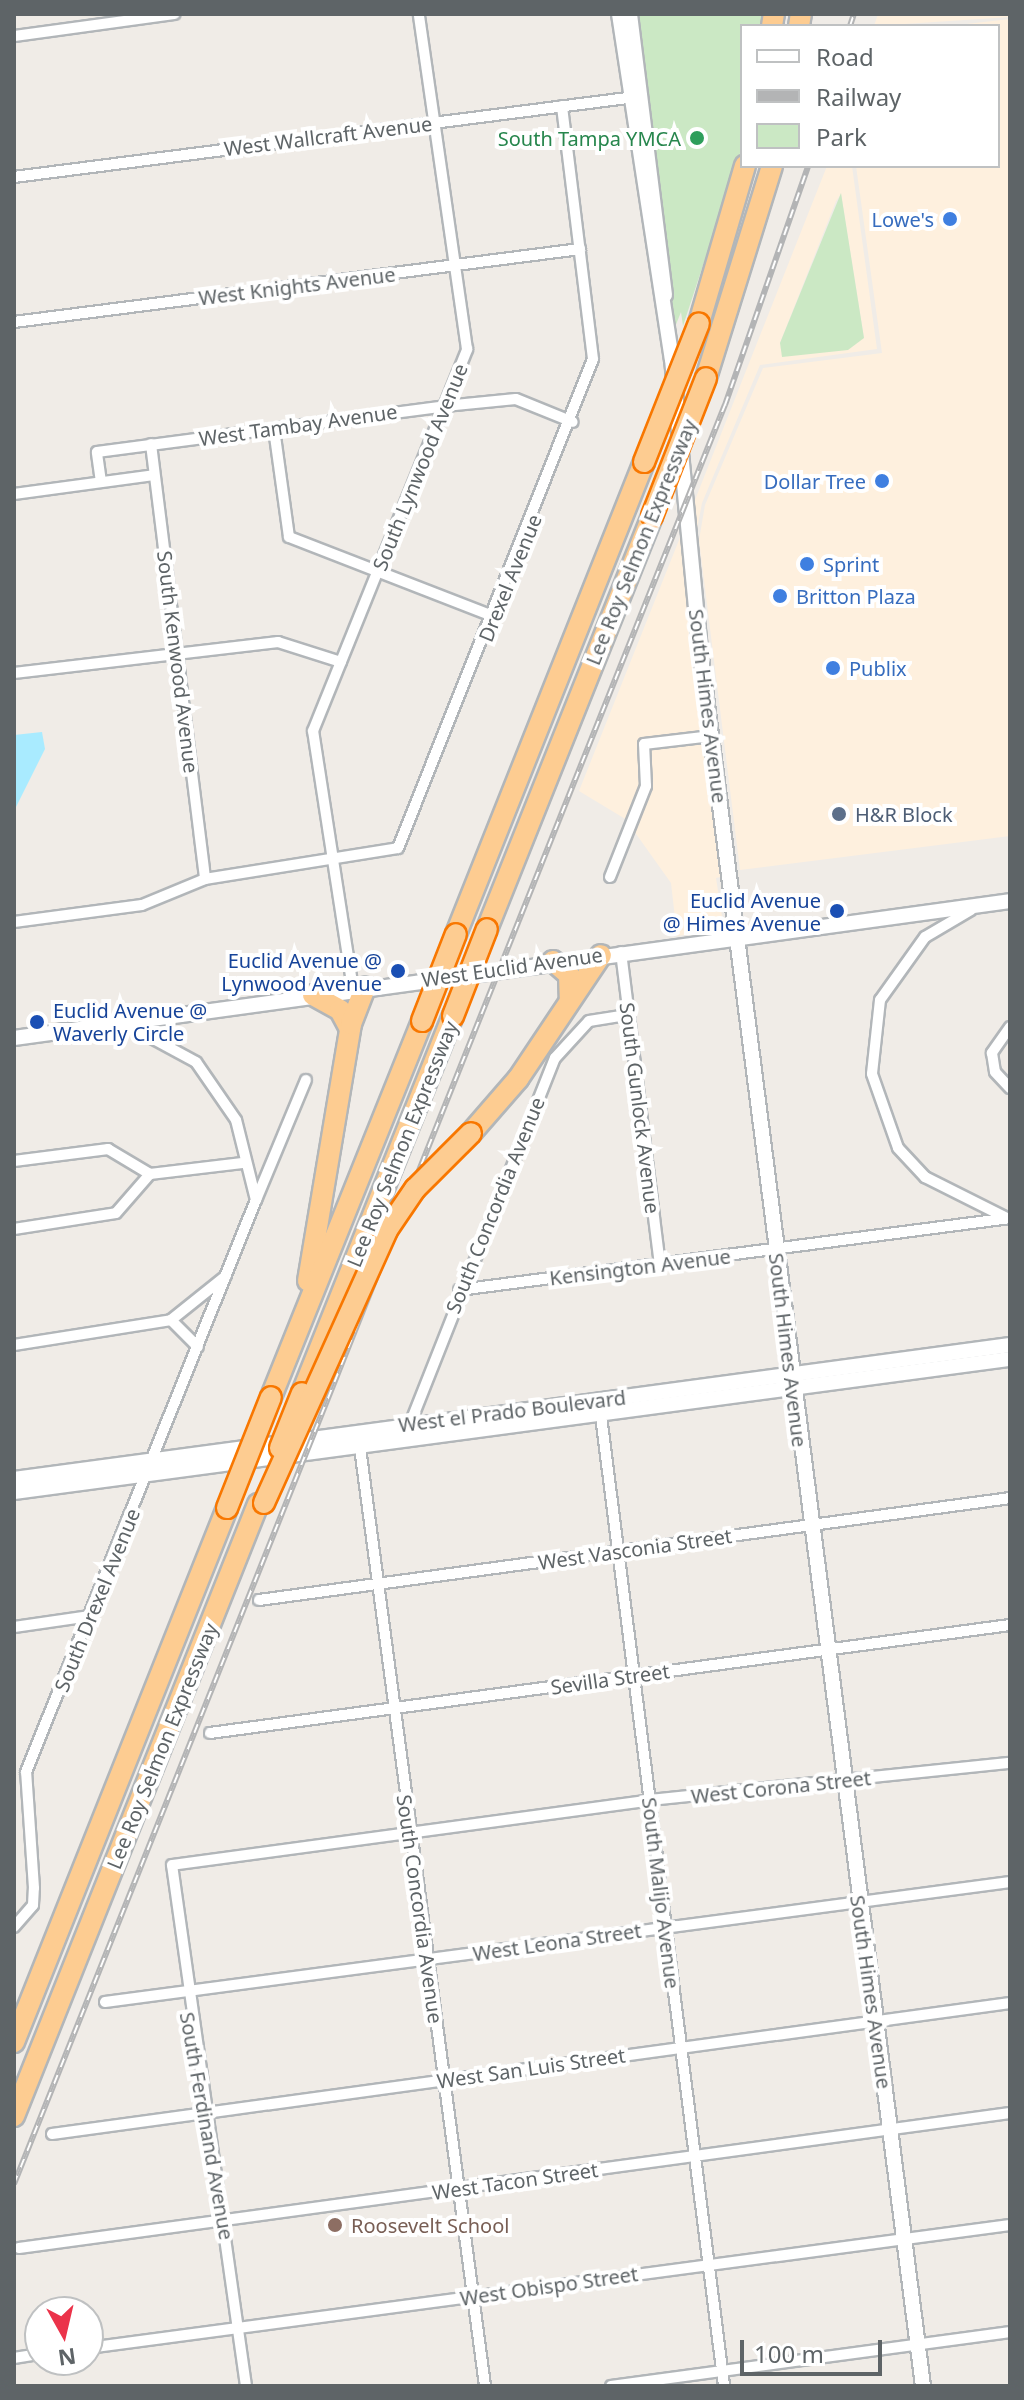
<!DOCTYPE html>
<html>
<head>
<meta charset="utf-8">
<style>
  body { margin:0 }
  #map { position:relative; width:1024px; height:2400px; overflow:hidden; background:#f0ece7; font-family:"Noto Sans",sans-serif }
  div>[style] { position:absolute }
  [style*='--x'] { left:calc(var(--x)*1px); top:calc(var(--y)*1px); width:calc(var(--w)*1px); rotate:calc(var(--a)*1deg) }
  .commercial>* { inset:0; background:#fef0de }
  .green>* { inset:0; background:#cbe8c4 }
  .water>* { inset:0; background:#a9ebff }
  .roads { filter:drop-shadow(2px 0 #b2b6b9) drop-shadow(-2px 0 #b2b6b9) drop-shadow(0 2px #b2b6b9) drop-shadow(0 -2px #b2b6b9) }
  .street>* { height:10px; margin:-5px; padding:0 5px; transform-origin:5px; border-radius:5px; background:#fff }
  .secondary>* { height:14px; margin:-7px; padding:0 7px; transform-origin:7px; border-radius:7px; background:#fff }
  .highway>* { height:20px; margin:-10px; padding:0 10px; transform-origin:10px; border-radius:10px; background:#fdcc91 }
  .rail>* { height:6px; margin-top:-3px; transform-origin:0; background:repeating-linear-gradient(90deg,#fff 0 9px,#b3b4b5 0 18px); box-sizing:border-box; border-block:2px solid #b3b4b5 }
  .bridges { filter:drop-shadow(2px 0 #f87700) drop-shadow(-2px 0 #f87700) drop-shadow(0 2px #f87700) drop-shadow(0 -2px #f87700) }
  .highway-bridge>* { height:20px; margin:-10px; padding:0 10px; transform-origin:10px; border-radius:10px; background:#fdcc91 }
  .dots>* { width:22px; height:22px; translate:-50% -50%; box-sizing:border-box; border:4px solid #fff; border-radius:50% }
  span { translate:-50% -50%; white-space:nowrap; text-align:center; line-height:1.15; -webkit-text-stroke:8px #fff; paint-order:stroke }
  .street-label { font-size:20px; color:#5e6467 }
  .leisure-label { font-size:20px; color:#27864d }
  .right { translate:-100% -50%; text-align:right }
  .shop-label { font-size:20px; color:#366cbe }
  .left { translate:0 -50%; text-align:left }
  .service-label { font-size:20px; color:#4e5e75 }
  .transit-label { font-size:20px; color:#164399 }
  .education-label { font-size:20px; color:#785e54 }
  .frame { position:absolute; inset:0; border:16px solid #5e6467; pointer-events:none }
  .legend { position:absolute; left:740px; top:24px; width:260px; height:144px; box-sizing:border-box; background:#fff; border:2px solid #bfc1c2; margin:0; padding:10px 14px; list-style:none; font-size:24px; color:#5e6467 }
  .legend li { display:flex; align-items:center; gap:16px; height:40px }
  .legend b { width:40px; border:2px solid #bfc1c2 }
  .north { position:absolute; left:24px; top:2296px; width:80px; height:80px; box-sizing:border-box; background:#fff; border:2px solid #bfc1c2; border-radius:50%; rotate:172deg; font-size:22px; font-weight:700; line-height:32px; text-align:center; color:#5e6467 }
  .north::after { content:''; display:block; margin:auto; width:28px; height:36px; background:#eb334a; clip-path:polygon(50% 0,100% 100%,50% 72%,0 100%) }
  .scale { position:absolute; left:740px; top:2340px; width:142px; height:36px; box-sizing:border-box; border:4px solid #5e6467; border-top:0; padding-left:10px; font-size:24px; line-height:28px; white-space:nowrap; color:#5e6467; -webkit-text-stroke:6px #fff; paint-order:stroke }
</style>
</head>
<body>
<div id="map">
  <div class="commercial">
    <i style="clip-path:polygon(878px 14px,1010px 14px,1010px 17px,874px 26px)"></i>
    <i style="clip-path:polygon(1010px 19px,1010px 836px,740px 870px,699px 540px,705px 505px,763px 368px,882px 353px,856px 166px,998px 166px,998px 26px,949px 26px)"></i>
    <i style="clip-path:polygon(evenodd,827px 166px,852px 166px,877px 349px,760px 365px,702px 503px,695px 540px,735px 875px,691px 510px,827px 166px,841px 194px,864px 338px,780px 343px,836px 201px,841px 194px)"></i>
    <i style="clip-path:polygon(683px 530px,706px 731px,643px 739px,641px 785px,627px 820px,579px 791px)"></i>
    <i style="clip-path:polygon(708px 742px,725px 876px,716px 878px,724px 929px,677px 936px,671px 883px,634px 831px,651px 786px,649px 749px)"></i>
  </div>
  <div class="green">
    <i style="clip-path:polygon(635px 14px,762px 14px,760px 26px,742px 26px,742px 147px,683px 326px,681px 312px,673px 332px)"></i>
    <i style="clip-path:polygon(841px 193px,864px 338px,848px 350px,782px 357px,780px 343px)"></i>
  </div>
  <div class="water">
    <i style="clip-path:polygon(42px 732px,45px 749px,14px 811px,14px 735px)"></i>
  </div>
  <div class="roads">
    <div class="street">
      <i style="--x:14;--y:36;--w:162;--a:-7.8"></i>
      <i style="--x:14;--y:177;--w:626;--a:-7.34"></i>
      <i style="--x:14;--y:322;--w:571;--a:-7.35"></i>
      <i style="--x:274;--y:429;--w:109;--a:82.1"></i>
      <i style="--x:289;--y:537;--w:221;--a:21.2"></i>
      <i style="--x:151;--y:444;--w:438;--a:82.9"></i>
      <i style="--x:101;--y:482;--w:30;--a:-98"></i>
      <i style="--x:97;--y:452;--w:351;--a:-7.5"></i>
      <i style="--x:445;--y:406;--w:71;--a:-5.6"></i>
      <i style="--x:516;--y:399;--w:61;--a:22"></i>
      <i style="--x:14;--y:494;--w:141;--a:-7.7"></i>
      <i style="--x:14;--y:673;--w:266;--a:-6.7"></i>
      <i style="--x:278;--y:642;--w:66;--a:17.6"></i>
      <i style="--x:610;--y:877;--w:98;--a:-68.4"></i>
      <i style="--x:646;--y:786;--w:42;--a:-92.7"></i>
      <i style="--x:644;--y:744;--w:68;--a:-6.7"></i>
      <i style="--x:971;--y:910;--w:53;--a:149.6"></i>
      <i style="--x:925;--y:937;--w:77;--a:125.5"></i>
      <i style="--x:880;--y:1000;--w:74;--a:96.2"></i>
      <i style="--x:872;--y:1074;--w:78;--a:70.6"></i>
      <i style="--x:898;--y:1148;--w:40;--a:47"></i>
      <i style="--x:925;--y:1177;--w:92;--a:26.6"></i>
      <i style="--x:14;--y:922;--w:129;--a:-7.6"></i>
      <i style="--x:142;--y:905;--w:68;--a:-22.4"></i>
      <i style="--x:205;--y:879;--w:195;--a:-9.1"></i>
      <i style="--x:398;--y:848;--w:526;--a:-68.26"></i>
      <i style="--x:593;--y:359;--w:255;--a:-97"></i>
      <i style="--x:621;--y:952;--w:314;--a:82.9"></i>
      <i style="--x:353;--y:989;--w:261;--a:-98.8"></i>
      <i style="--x:313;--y:731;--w:412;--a:-68"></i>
      <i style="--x:467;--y:349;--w:338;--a:-98.2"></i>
      <i style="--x:1010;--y:1027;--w:32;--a:125"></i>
      <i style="--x:992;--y:1053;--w:19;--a:81"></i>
      <i style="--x:995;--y:1072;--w:22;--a:47"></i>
      <i style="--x:14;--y:1161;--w:95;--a:-7.3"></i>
      <i style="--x:108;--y:1149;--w:49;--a:30.8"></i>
      <i style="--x:150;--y:1174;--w:93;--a:-6.8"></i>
      <i style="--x:256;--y:1200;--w:130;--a:-67.4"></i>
      <i style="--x:14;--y:1229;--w:103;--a:-8.9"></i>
      <i style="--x:116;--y:1213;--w:52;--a:-48.9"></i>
      <i style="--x:459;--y:1290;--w:556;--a:-7.44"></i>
      <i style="--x:171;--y:1320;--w:38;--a:45"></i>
      <i style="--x:14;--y:1345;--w:159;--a:-9"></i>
      <i style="--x:171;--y:1320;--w:70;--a:-38.7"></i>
      <i style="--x:600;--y:1408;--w:986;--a:82.77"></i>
      <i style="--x:408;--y:1429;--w:399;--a:-68.4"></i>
      <i style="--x:555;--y:1058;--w:50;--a:-47.4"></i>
      <i style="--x:589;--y:1021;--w:39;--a:-9"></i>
      <i style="--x:359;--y:1440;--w:954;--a:82.41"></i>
      <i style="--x:259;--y:1600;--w:758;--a:-7.73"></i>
      <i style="--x:14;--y:1627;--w:77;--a:-8.2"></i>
      <i style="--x:210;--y:1733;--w:807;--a:-7.69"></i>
      <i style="--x:14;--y:1927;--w:29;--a:-49"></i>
      <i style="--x:33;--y:1905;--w:17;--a:-87"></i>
      <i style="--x:34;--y:1888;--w:116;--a:-93.9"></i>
      <i style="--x:26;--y:1772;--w:617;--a:-68.1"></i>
      <i style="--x:256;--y:1200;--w:82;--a:-104"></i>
      <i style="--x:236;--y:1120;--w:70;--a:-124.6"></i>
      <i style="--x:196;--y:1062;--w:82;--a:-151.6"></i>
      <i style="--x:105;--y:2002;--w:913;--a:-7.55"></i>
      <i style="--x:52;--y:2134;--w:967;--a:-7.79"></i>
      <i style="--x:19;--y:2248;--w:1000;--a:-7.76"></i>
      <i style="--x:88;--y:2348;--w:930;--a:-7.6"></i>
      <i style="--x:14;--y:2358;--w:26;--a:-9"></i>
      <i style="--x:246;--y:2386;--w:526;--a:-98.08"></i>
      <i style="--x:172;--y:1865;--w:482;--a:-7.7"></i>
      <i style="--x:650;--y:1800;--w:362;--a:-5.9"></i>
      <i style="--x:611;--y:2386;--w:403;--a:-7.7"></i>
    </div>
    <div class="secondary">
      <i style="--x:619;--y:14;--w:349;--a:81.3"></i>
      <i style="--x:672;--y:359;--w:292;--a:84.5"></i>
      <i style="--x:700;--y:650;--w:1750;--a:82.68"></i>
      <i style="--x:630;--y:14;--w:283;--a:82.9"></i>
      <i style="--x:14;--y:1038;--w:1005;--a:-7.83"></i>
      <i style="--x:14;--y:1479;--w:1005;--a:-7.66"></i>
      <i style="--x:14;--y:1492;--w:1005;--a:-7.61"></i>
    </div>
    <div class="highway">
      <i style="--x:772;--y:26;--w:12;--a:-81"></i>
      <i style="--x:799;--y:26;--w:12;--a:-81"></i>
      <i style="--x:699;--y:323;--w:164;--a:-73.7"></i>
      <i style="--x:706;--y:378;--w:222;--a:-72.7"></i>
      <i style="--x:487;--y:929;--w:445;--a:-68.2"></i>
      <i style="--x:456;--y:934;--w:508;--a:-68.28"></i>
      <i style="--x:553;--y:961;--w:21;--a:41"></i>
      <i style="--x:569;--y:975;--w:24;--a:88"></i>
      <i style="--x:313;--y:995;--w:31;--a:29"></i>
      <i style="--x:340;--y:1010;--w:21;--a:62"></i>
      <i style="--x:471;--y:1133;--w:72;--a:-49"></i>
      <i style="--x:518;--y:1079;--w:149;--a:-56.2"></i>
      <i style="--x:308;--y:1281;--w:261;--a:-80.5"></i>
      <i style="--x:351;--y:1024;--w:39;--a:-69"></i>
      <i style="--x:302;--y:1393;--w:406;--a:-68.2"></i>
      <i style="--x:271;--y:1397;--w:405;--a:-68.1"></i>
      <i style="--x:14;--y:2042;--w:575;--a:-68.25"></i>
      <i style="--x:14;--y:2116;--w:659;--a:-68.26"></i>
    </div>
  </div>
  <div class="rail">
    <i style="--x:850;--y:26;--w:13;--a:-72"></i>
    <i style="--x:14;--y:2184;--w:1916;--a:-68.22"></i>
    <i style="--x:725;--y:405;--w:253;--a:-70.8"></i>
  </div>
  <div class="bridges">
    <div class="highway-bridge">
      <i style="--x:644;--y:462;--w:149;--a:-68.4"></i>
      <i style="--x:652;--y:516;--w:148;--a:-68.6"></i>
      <i style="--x:453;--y:1016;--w:93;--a:-68.7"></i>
      <i style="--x:422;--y:1021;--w:93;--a:-68.7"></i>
      <i style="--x:280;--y:1448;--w:59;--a:-68.2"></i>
      <i style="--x:264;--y:1503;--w:299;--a:-65.7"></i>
      <i style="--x:387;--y:1230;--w:50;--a:-55.7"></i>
      <i style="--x:415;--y:1189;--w:79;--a:-45"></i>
      <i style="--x:227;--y:1508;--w:119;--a:-68.4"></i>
    </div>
  </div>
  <div class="dots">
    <i style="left:697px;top:138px;background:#2e9e5b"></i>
    <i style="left:950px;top:219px;background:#3f7fe0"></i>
    <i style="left:882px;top:481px;background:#3f7fe0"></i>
    <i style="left:807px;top:564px;background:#3f7fe0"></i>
    <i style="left:780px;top:596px;background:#3f7fe0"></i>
    <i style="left:833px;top:668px;background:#3f7fe0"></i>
    <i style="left:839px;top:814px;background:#5c6f8a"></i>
    <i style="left:837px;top:911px;background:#1a4fb4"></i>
    <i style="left:398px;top:971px;background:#1a4fb4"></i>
    <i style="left:37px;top:1022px;background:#1a4fb4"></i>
    <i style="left:335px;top:2225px;background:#8d6e63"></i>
  </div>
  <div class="street-label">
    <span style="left:328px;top:136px;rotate:-7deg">West Wallcraft Avenue</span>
    <span style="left:297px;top:286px;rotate:-7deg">West Knights Avenue</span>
    <span style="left:298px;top:425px;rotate:-8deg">West Tambay Avenue</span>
    <span style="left:420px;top:467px;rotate:-68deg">South Lynwood Avenue</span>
    <span style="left:641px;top:542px;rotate:-68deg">Lee Roy Selmon Expressway</span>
    <span style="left:510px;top:578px;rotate:-68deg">Drexel Avenue</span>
    <span style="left:178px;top:662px;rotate:83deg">South Kenwood Avenue</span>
    <span style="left:708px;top:706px;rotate:83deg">South Himes Avenue</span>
    <span style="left:512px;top:967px;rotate:-8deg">West Euclid Avenue</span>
    <span style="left:640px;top:1108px;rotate:83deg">South Gunlock Avenue</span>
    <span style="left:402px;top:1144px;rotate:-68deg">Lee Roy Selmon Expressway</span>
    <span style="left:495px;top:1205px;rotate:-68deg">South Concordia Avenue</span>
    <span style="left:640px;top:1267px;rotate:-7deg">Kensington Avenue</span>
    <span style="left:788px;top:1350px;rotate:83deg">South Himes Avenue</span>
    <span style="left:512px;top:1411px;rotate:-7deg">West el Prado Boulevard</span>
    <span style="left:635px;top:1549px;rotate:-8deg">West Vasconia Street</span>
    <span style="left:97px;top:1600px;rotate:-68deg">South Drexel Avenue</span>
    <span style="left:610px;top:1679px;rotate:-8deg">Sevilla Street</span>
    <span style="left:162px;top:1746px;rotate:-68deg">Lee Roy Selmon Expressway</span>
    <span style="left:781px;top:1787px;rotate:-6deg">West Corona Street</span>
    <span style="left:661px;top:1893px;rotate:83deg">South Malijo Avenue</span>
    <span style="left:420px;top:1909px;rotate:82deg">South Concordia Avenue</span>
    <span style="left:557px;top:1942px;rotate:-8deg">West Leona Street</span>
    <span style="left:871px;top:1992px;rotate:82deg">South Himes Avenue</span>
    <span style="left:531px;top:2068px;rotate:-8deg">West San Luis Street</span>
    <span style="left:207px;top:2126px;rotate:80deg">South Ferdinand Avenue</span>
    <span style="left:515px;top:2181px;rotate:-8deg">West Tacon Street</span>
    <span style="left:549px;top:2286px;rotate:-8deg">West Obispo Street</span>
  </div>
  <div class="leisure-label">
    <span class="right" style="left:681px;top:138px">South Tampa YMCA</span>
  </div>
  <div class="shop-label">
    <span class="right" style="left:934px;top:219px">Lowe's</span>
    <span class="right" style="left:866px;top:481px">Dollar Tree</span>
    <span class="left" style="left:823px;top:564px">Sprint</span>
    <span class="left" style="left:796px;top:596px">Britton Plaza</span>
    <span class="left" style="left:849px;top:668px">Publix</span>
  </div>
  <div class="service-label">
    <span class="left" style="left:855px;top:814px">H&amp;R Block</span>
  </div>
  <div class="transit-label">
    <span class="right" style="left:821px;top:912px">Euclid Avenue<br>@ Himes Avenue</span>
    <span class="right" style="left:382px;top:972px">Euclid Avenue @<br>Lynwood Avenue</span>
    <span class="left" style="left:53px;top:1022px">Euclid Avenue @<br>Waverly Circle</span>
  </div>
  <div class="education-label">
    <span class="left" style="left:351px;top:2225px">Roosevelt School</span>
  </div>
  <div class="frame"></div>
  <ul class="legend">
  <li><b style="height:10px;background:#fff"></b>Road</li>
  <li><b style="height:10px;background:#b3b4b5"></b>Railway</li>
  <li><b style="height:22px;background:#cbe8c4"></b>Park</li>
  </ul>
  <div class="north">N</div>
  <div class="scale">100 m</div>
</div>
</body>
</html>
